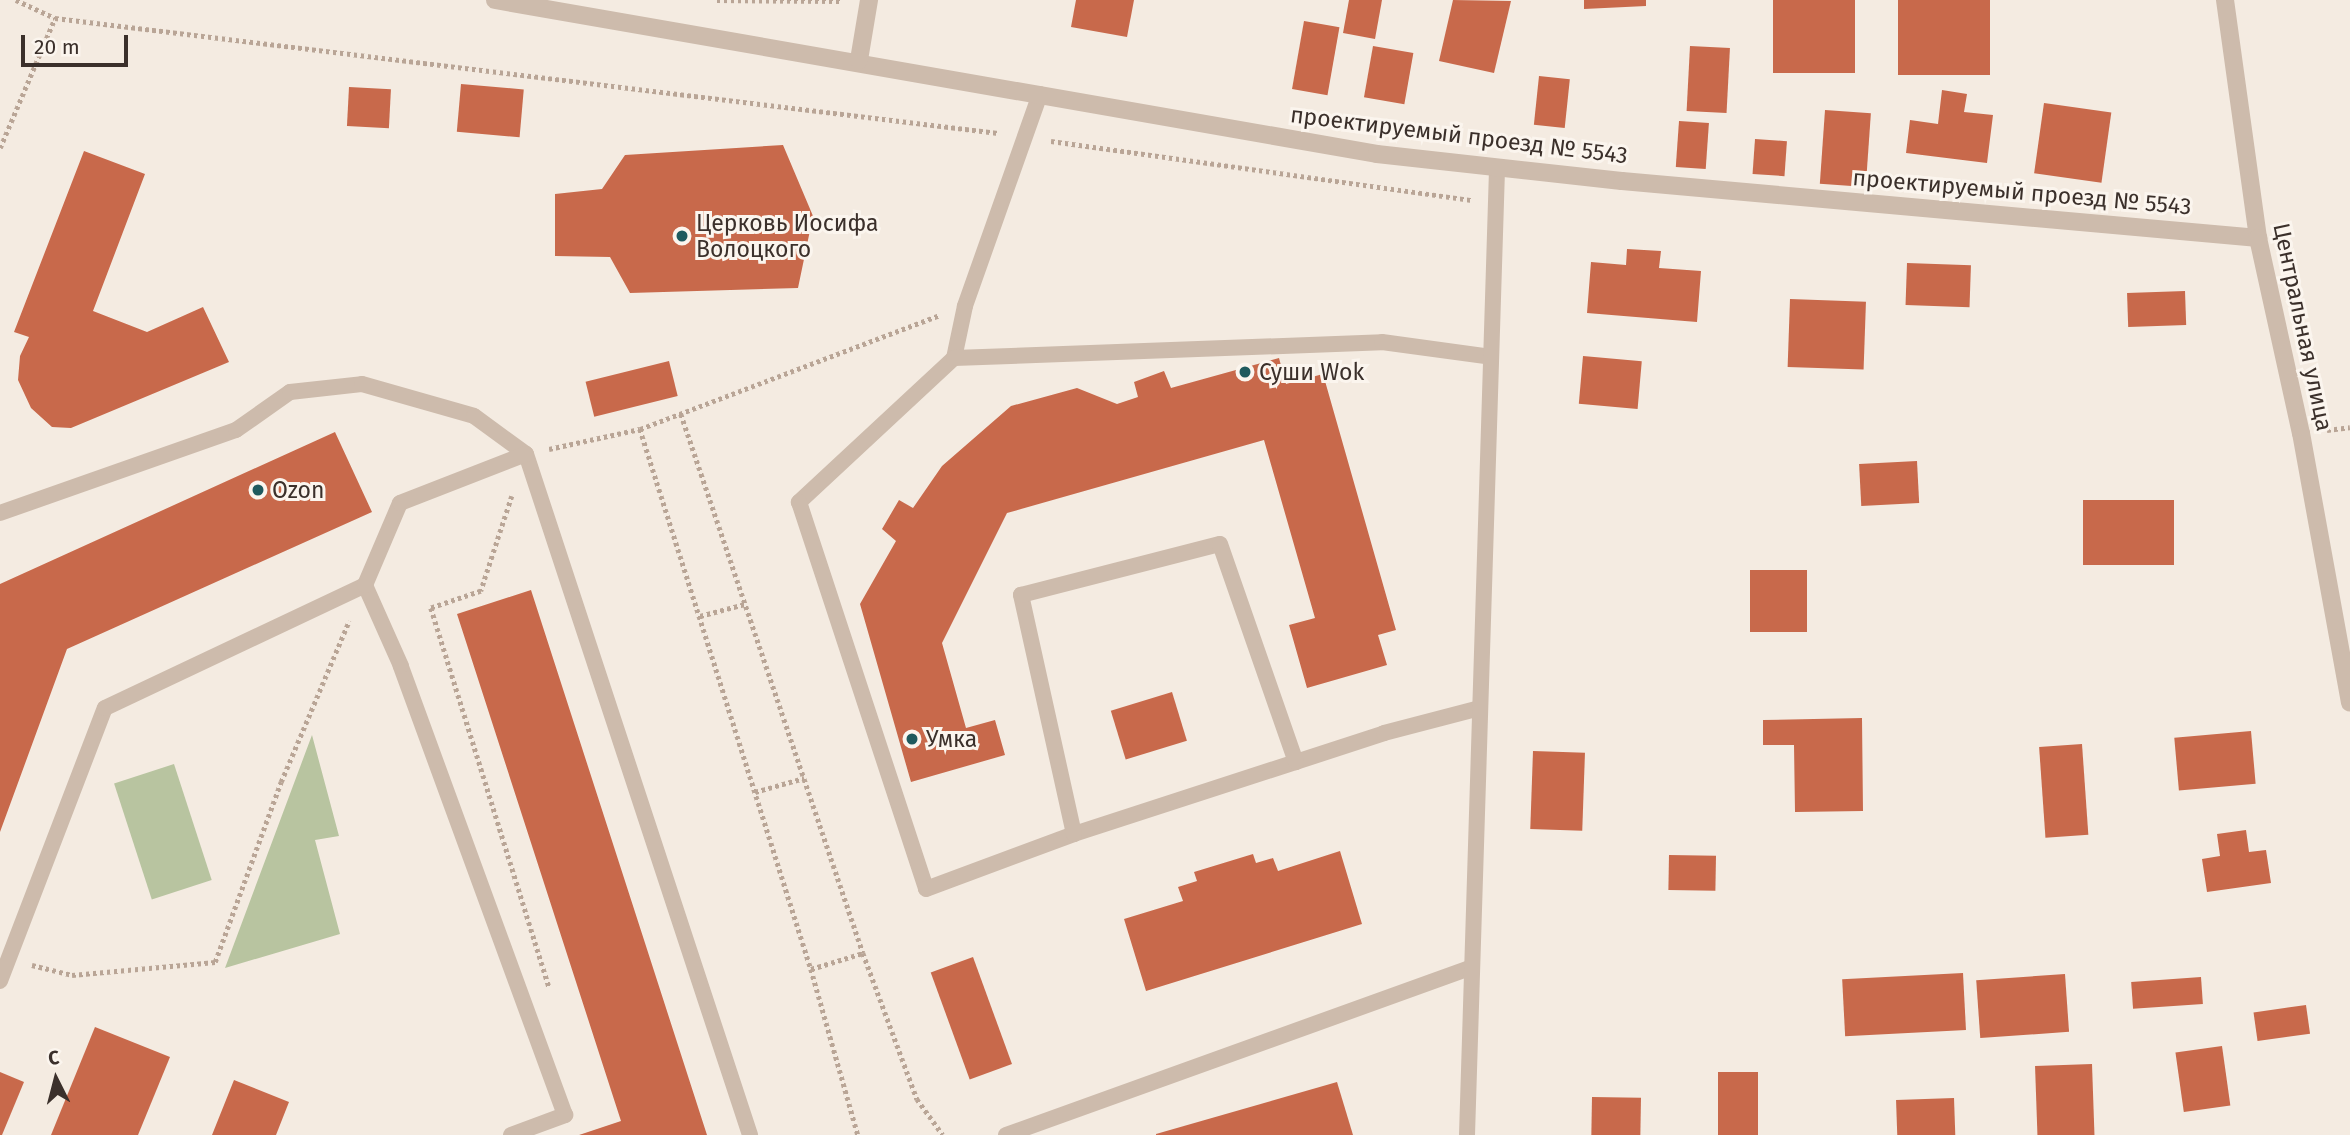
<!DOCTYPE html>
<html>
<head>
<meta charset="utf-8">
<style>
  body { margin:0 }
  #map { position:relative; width:2350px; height:1135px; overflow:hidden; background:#f4ebe1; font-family:"Fira Sans",sans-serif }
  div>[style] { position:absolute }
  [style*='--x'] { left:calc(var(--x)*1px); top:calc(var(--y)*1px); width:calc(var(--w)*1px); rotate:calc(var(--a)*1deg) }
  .green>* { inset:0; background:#b8c4a0; transform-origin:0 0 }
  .building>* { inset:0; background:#c8694b; transform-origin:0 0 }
  .path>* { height:4.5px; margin-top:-2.25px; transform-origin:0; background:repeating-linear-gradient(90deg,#b9a596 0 3.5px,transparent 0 7px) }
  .service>* { height:16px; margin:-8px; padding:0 8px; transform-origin:8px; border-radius:8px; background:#cdbbac }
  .minor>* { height:18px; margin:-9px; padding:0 9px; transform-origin:9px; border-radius:9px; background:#cdbbac }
  .dots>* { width:19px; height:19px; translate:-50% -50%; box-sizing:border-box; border:4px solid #fbf5ee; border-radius:50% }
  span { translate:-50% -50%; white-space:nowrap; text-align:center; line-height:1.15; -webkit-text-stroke:6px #fbf5ee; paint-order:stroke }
  .street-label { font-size:23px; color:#3b302b }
  .poi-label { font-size:23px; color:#3b302b }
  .left { translate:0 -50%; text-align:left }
  .north { position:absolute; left:21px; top:1044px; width:70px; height:70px; -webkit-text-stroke:5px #fbf5ee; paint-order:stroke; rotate:354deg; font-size:19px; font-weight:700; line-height:28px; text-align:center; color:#3b302b }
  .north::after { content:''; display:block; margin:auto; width:24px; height:32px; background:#3b302b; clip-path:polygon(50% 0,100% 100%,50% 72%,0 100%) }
  .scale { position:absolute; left:21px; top:35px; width:107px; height:32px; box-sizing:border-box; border:4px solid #3b302b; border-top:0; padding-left:9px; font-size:21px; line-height:24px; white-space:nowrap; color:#3b302b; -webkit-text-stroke:5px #fbf5ee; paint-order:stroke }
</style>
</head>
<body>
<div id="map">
  <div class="green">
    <i style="clip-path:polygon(312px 735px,339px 836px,315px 840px,340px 934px,225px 968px)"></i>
    <i style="left:174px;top:764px;width:122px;height:63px;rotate:72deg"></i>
  </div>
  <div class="building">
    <i style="clip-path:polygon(1076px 0,1134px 0,1127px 37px,1071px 27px)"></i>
    <i style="clip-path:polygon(1349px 0,1382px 0,1375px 39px,1343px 33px)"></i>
    <i style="clip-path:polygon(1453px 0,1511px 1px,1494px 73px,1439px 61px)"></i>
    <i style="clip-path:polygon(1584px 0,1646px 0,1646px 6px,1584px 9px)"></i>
    <i style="left:1773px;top:0;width:82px;height:73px"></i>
    <i style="left:1898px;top:0;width:92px;height:75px"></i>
    <i style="left:1304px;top:21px;width:36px;height:69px;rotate:10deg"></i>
    <i style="left:1373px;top:46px;width:41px;height:52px;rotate:10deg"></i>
    <i style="left:1690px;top:46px;width:40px;height:65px;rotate:3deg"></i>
    <i style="left:1539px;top:76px;width:31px;height:49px;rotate:6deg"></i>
    <i style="left:461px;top:84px;width:63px;height:48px;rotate:5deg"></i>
    <i style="left:349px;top:87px;width:42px;height:39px;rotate:3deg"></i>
    <i style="clip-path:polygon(1942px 90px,1967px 94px,1964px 112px,1993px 115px,1987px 163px,1906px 153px,1910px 120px,1938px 124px)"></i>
    <i style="left:2044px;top:103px;width:68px;height:71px;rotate:8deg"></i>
    <i style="left:1825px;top:110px;width:46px;height:74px;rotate:4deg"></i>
    <i style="left:1679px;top:121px;width:30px;height:46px;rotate:4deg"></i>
    <i style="left:1755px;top:139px;width:32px;height:35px;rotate:4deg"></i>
    <i style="clip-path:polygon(783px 145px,813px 216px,798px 288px,630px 293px,610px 257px,555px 256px,555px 194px,602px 189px,625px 155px)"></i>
    <i style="clip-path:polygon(84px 151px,145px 174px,93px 311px,147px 332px,203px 307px,229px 362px,71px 428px,52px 427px,31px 408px,18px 380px,20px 356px,29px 337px,14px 332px)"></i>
    <i style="clip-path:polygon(1627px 249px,1661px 251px,1659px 268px,1701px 271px,1697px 322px,1587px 313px,1591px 262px,1626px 265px)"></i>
    <i style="left:1907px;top:263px;width:64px;height:42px;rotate:2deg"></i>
    <i style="left:2185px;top:291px;width:34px;height:58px;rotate:88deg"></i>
    <i style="left:1790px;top:299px;width:76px;height:68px;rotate:2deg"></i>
    <i style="left:1583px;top:356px;width:59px;height:48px;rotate:5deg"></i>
    <i style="clip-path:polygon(1279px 358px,1286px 384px,1323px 374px,1396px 630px,1378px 635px,1387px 665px,1307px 688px,1289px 625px,1315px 618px,1264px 440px,1007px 513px,942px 643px,966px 728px,995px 720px,1005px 755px,911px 782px,860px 604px,896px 541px,882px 529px,899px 500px,913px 508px,942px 466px,1011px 406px,1077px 388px,1117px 404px,1138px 397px,1134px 382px,1164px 371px,1171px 388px)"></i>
    <i style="left:669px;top:361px;width:36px;height:86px;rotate:76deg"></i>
    <i style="clip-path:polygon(335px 432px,372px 512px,67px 649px,0 832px,0 584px)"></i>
    <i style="left:1917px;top:461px;width:42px;height:58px;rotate:87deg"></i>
    <i style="left:2083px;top:500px;width:91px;height:65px"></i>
    <i style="left:1807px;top:570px;width:62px;height:57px;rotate:90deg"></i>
    <i style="clip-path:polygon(531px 590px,645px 943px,707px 1135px,579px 1135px,621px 1121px,457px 614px)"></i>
    <i style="left:1172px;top:692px;width:51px;height:64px;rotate:73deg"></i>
    <i style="clip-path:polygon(1862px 718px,1863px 811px,1795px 812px,1794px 745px,1763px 745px,1763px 720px)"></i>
    <i style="left:2251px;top:731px;width:53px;height:77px;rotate:85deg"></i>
    <i style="left:2082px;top:744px;width:91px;height:43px;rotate:86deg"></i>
    <i style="left:1533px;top:751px;width:52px;height:78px;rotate:2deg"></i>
    <i style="clip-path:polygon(2246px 830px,2249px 852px,2266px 850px,2271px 883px,2207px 892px,2202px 859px,2220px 856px,2217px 834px)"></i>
    <i style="clip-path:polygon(1340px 851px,1362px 924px,1146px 991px,1124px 919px,1183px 901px,1178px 887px,1197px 881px,1194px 872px,1253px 854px,1256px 863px,1273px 858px,1278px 871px)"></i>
    <i style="left:1669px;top:855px;width:47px;height:35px;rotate:1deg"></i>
    <i style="left:973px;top:957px;width:114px;height:45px;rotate:70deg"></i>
    <i style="left:1963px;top:973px;width:57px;height:121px;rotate:87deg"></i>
    <i style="left:2065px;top:974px;width:58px;height:89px;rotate:86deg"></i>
    <i style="left:2201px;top:977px;width:27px;height:70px;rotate:86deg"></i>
    <i style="left:2306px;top:1005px;width:29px;height:53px;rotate:82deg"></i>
    <i style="clip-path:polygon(95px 1027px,170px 1057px,138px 1135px,51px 1135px)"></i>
    <i style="left:2222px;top:1046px;width:60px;height:47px;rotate:82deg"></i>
    <i style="left:2092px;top:1064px;width:71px;height:57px;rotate:88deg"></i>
    <i style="clip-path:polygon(0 1072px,24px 1082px,2px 1135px,0 1135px)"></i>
    <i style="left:1718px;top:1072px;width:40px;height:63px"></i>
    <i style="clip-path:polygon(234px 1080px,289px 1102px,276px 1135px,212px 1135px)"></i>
    <i style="clip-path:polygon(1337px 1082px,1353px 1135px,1156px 1135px,1156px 1134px)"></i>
    <i style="left:1592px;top:1097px;width:49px;height:38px;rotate:1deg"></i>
    <i style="left:1954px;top:1098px;width:37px;height:58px;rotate:88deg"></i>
  </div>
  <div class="path">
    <i style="--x:16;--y:0;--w:43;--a:24.8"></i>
    <i style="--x:55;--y:18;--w:950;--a:6.95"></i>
    <i style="--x:717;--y:0;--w:125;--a:0.5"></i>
    <i style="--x:1051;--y:141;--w:425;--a:8"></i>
    <i style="--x:0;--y:148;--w:141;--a:-67.1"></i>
    <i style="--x:681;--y:414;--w:569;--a:71.34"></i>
    <i style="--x:863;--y:953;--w:156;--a:69.7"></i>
    <i style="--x:917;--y:1099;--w:44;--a:54.2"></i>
    <i style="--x:640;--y:429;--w:566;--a:72.43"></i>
    <i style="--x:811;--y:969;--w:173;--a:74.2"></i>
    <i style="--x:2327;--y:430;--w:23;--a:-7"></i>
    <i style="--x:549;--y:449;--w:93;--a:-12.4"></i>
    <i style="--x:640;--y:429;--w:319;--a:-20.8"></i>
    <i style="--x:512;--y:496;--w:100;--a:108.1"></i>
    <i style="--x:481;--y:591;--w:53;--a:161.2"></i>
    <i style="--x:431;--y:608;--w:397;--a:72.7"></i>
    <i style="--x:700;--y:616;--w:47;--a:-14.9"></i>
    <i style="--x:755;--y:792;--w:51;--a:-15.9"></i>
    <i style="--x:32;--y:965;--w:41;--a:14"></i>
    <i style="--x:72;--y:975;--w:144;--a:-5.2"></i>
    <i style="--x:215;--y:962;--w:192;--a:-69.9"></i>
    <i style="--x:281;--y:782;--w:175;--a:-67.1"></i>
    <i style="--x:811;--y:969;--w:54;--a:-17.1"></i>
  </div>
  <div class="service">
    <i style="--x:1040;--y:94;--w:225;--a:109.5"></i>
    <i style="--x:965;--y:306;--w:53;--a:101.9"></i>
    <i style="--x:954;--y:358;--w:212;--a:137.1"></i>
    <i style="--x:799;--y:502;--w:407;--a:71.8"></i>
    <i style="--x:926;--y:889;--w:158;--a:-20.4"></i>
    <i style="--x:1074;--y:834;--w:326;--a:-18"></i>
    <i style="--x:1384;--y:733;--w:99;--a:-14.6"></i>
    <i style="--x:954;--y:358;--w:428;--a:-2.1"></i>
    <i style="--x:1382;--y:342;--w:110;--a:7.8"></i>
    <i style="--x:0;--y:513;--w:250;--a:-19.4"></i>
    <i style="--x:236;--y:430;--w:66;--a:-35.1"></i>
    <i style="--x:290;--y:392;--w:72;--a:-6.3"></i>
    <i style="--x:362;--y:384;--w:116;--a:15.9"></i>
    <i style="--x:474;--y:416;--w:64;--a:36.2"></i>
    <i style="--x:526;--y:454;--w:717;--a:71.79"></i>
    <i style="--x:1074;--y:834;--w:245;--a:-102.5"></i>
    <i style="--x:1021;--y:595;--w:205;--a:-14.4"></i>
    <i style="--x:1220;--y:544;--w:231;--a:70.8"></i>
    <i style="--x:0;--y:981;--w:292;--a:-69"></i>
    <i style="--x:105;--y:708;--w:288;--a:-25.3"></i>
    <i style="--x:511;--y:1135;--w:58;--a:-20.3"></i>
    <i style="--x:565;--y:1115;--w:478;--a:-110.1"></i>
    <i style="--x:401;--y:666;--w:89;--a:-114"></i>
    <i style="--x:365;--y:585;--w:89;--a:-66.9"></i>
    <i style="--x:400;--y:503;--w:135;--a:-21.3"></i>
    <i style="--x:1006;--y:1135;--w:495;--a:-19.8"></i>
    <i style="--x:1467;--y:1135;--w:968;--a:-88.22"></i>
  </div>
  <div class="minor">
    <i style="--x:495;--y:0;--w:895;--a:9.9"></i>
    <i style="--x:1377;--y:154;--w:246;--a:6.3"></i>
    <i style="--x:1622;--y:181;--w:639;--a:5.12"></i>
    <i style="--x:2225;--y:0;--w:240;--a:82.1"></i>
    <i style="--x:2258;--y:238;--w:200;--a:77.6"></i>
    <i style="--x:2301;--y:433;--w:274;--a:79.7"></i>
    <i style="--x:859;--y:60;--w:61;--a:-80.5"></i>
  </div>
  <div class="dots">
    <i style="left:682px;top:236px;background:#1f5a5e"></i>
    <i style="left:1245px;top:372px;background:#1f5a5e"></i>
    <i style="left:258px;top:490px;background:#1f5a5e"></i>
    <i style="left:912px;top:739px;background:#1f5a5e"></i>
  </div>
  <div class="street-label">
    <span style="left:1459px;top:135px;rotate:7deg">проектируемый проезд № 5543</span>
    <span style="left:2022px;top:192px;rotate:5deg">проектируемый проезд № 5543</span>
    <span style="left:2303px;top:327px;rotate:78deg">Центральная улица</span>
  </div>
  <div class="poi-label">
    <span class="left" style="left:696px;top:236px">Церковь Иосифа<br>Волоцкого</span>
    <span class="left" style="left:1259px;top:372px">Суши Wok</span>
    <span class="left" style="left:272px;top:490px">Ozon</span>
    <span class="left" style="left:926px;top:739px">Умка</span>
  </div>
  <div class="north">С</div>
  <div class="scale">20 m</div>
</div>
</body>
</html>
